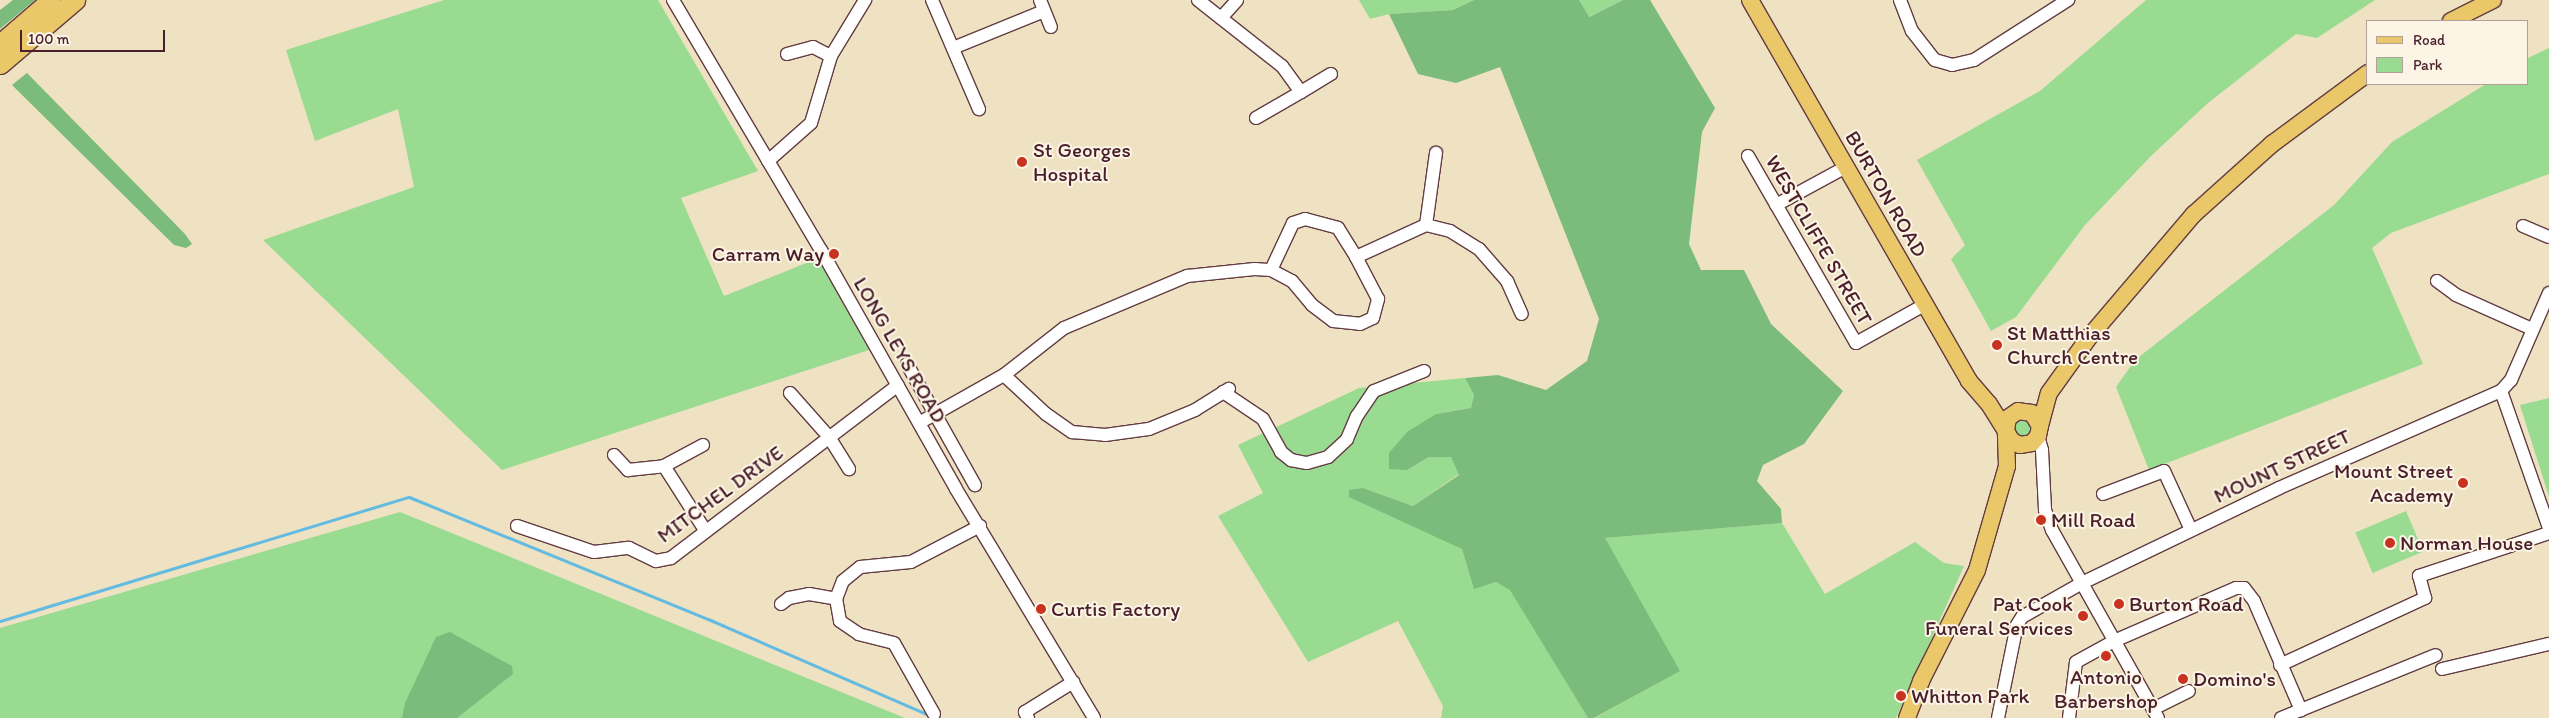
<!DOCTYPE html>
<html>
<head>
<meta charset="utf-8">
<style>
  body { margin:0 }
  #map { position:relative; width:2549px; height:718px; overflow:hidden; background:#eee2c2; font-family:Itim,sans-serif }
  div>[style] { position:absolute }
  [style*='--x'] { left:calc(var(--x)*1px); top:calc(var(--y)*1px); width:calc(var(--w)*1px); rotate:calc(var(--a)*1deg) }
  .green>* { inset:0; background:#9adb92; transform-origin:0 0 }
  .forest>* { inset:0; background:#7bbb7c }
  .stream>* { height:3px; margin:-1.5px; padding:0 1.5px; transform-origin:1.5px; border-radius:1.5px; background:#63bbe1 }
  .roads { filter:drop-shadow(1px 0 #633c42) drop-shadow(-1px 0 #633c42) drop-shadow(0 1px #633c42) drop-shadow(0 -1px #633c42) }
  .minor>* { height:12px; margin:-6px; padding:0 6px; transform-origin:6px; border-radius:6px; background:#fff }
  .major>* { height:16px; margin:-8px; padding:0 8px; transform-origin:8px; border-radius:8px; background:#eac769 }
  .highway>* { height:19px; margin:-9.5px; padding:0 9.5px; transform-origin:9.5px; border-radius:9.5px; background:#eac769 }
  .dots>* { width:14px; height:14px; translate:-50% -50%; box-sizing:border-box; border:2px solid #fcf5e5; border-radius:50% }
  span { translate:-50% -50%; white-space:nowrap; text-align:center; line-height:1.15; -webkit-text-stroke:4px #fcf5e5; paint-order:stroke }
  .poi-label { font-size:21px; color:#4a1f2b }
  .left { translate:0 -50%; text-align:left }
  .right { translate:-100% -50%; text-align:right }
  .street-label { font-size:21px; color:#4a1f2b }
  .legend { position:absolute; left:2366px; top:20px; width:162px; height:65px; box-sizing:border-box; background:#fcf5e5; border:1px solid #b59f9b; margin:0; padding:6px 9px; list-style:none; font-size:15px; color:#4a1f2b }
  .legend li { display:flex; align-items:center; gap:10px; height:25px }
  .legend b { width:25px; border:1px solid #b59f9b }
  .scale { position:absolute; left:20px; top:30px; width:145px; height:22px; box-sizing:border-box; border:2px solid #4a1f2b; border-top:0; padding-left:6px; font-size:15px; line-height:18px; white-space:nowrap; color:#4a1f2b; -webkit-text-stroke:4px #fcf5e5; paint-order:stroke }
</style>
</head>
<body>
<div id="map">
  <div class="green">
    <i style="clip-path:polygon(444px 0,658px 0,758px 171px,681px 198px,724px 296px,819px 258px,869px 350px,502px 470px,263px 240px,414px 187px,398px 109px,315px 141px,286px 50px)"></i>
    <i style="clip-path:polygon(1359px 0,1474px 0,1453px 10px,1389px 14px,1370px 19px)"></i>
    <i style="clip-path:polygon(1579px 0,1623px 0,1588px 17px)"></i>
    <i style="clip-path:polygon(2146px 0,2375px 0,2317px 38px,2296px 34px,2208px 103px,2151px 156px,2085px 225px,2016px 317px,1991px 331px,1951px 259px,1965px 245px,1917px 160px,2040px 91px)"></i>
    <i style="clip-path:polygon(2549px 48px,2549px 174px,2391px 233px,2372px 248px,2423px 364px,2149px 470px,2116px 387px,2135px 360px,2334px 205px,2392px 142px,2486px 84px,2528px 84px,2528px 58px)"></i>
    <i style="clip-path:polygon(1465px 378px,1474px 395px,1471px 408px,1436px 414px,1407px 470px,1429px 457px,1451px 457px,1459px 474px,1413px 506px,1363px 488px,1425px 530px,1462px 549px,1474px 588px,1496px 582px,1511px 590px,1588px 718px,1441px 718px,1443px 706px,1398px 621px,1308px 662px,1218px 516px,1263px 493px,1238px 445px,1359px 388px)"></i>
    <i style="clip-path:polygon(2549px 398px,2549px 497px,2520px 405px)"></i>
    <i style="clip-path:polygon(2027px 416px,2034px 433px,2021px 440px,2012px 423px)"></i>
    <i style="left:2406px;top:511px;width:44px;height:55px;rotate:67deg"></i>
    <i style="clip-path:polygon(400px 512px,905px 718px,0 718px,0 628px)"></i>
    <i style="clip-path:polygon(1782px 523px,1825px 594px,1915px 542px,1944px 563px,1964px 566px,1896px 718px,1595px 718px,1679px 671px,1604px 538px)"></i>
  </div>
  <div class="forest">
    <i style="clip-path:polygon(13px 0,35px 0,0 29px,0 10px)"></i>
    <i style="clip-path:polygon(1474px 0,1579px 0,1589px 17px,1623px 0,1650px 0,1715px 108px,1702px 132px,1689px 244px,1701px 270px,1744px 270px,1771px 324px,1843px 391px,1804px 444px,1763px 465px,1757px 481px,1781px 509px,1782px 523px,1605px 538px,1680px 671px,1594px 718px,1588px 718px,1510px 590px,1496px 582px,1474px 589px,1462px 549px,1349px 497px,1349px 490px,1363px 488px,1413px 506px,1459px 475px,1451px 457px,1429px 457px,1407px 470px,1389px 469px,1389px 453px,1407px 432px,1436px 414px,1471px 408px,1474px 395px,1465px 378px,1498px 375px,1546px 390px,1587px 361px,1599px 319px,1500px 67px,1456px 83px,1418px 74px,1389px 14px,1453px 10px)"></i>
    <i style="clip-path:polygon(27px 73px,185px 234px,192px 244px,186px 248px,174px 245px,12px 85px)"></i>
    <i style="clip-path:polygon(450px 632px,512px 666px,513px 674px,457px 718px,402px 718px,405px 703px,436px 637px)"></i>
  </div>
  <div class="stream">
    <i style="--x:0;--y:621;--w:427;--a:-16.9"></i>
    <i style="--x:409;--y:497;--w:323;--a:22.2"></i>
    <i style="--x:708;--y:619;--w:241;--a:23.5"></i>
  </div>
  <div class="roads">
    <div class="minor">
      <i style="--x:673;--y:0;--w:291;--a:59.4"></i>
      <i style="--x:821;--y:250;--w:274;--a:60.5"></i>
      <i style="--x:956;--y:489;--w:267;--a:58.9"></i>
      <i style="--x:932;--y:0;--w:119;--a:66.7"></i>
      <i style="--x:1040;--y:0;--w:29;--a:68"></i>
      <i style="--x:1198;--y:0;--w:107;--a:38.2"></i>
      <i style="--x:1282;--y:66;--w:32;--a:54"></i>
      <i style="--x:1301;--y:92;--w:35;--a:-31"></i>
      <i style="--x:1900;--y:0;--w:33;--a:69"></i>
      <i style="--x:1912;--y:31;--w:37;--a:52"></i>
      <i style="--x:1935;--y:60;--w:18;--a:16"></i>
      <i style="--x:1952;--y:65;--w:23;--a:-13"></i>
      <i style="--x:1974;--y:60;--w:112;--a:-32.6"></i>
      <i style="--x:1221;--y:18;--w:24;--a:-48"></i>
      <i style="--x:953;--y:48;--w:98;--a:-22.1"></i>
      <i style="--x:787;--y:54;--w:27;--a:-15"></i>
      <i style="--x:813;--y:47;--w:20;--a:27"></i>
      <i style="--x:1256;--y:118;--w:52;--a:-30"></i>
      <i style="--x:1748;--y:156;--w:216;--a:60"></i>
      <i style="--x:1856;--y:343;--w:78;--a:-29.2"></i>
      <i style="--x:768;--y:161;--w:57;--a:-41.5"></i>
      <i style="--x:811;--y:123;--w:70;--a:-73.4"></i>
      <i style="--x:831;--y:56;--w:66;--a:-58.7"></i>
      <i style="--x:1776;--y:205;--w:80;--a:-28.5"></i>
      <i style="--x:1426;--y:225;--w:25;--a:14"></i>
      <i style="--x:1450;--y:231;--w:34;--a:32"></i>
      <i style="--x:1479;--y:249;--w:43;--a:48.8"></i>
      <i style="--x:1507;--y:281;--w:36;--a:66"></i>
      <i style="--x:2523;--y:226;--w:28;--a:23"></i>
      <i style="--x:1271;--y:270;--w:24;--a:28"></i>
      <i style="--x:1292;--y:281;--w:31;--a:50"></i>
      <i style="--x:1312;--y:305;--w:26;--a:37"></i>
      <i style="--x:1333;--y:321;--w:27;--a:6"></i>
      <i style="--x:1360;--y:324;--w:14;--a:-25"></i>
      <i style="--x:1373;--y:318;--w:20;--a:-75"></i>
      <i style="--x:1378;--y:299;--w:47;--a:-117.6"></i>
      <i style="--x:2437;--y:281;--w:24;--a:36"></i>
      <i style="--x:2456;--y:295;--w:83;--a:24.1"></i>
      <i style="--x:907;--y:364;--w:139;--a:60.7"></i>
      <i style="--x:1004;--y:375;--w:57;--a:42.9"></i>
      <i style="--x:1046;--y:414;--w:32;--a:35"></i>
      <i style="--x:1072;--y:432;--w:33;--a:5"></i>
      <i style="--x:1105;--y:435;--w:44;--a:-7.8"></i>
      <i style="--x:1149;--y:429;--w:50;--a:-22.4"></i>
      <i style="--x:1195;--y:410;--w:40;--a:-32"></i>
      <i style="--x:2501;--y:391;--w:145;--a:70.7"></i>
      <i style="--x:1223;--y:392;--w:48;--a:34"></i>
      <i style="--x:1263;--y:419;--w:38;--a:61"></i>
      <i style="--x:1281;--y:452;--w:13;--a:39"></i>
      <i style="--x:1291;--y:460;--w:16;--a:11"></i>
      <i style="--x:1307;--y:463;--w:22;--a:-16"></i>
      <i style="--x:1328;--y:457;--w:26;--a:-43"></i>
      <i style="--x:1347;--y:439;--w:25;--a:-67"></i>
      <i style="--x:1357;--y:416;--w:30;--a:-56"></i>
      <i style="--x:1374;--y:391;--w:54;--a:-21.8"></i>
      <i style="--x:790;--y:393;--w:59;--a:48.4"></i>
      <i style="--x:829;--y:437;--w:38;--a:58"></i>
      <i style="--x:919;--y:423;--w:98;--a:-29.5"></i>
      <i style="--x:1004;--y:375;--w:76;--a:-38.1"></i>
      <i style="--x:1064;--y:328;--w:134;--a:-22.9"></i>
      <i style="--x:1187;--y:276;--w:68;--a:-5.9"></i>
      <i style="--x:1255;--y:269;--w:16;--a:4"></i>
      <i style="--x:1271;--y:270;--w:52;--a:-64.9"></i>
      <i style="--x:1293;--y:223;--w:13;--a:-18"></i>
      <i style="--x:1305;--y:219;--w:34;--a:15"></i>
      <i style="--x:1338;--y:228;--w:34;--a:58"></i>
      <i style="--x:1356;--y:257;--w:77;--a:-24.6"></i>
      <i style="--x:1426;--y:225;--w:73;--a:-82.1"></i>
      <i style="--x:2038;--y:436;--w:15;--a:74"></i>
      <i style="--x:2042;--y:450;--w:60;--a:87.1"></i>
      <i style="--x:2045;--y:510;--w:21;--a:71"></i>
      <i style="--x:2052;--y:530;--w:216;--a:60.6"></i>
      <i style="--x:703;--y:445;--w:44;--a:151.7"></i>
      <i style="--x:664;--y:466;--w:76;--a:57.4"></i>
      <i style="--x:614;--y:455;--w:21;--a:47"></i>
      <i style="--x:628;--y:470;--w:36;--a:-6"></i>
      <i style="--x:2103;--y:494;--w:65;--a:-20.7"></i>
      <i style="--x:2164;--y:471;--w:65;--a:65.4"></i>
      <i style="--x:517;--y:526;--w:81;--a:18.7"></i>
      <i style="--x:594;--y:552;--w:35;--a:-7"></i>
      <i style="--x:629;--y:548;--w:30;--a:26"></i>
      <i style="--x:656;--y:561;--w:15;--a:-11"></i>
      <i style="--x:671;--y:558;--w:285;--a:-37.3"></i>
      <i style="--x:781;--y:604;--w:10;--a:-37"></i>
      <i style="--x:789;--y:598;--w:20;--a:-11"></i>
      <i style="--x:809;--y:594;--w:27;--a:10"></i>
      <i style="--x:2280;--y:665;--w:160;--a:-24.8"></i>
      <i style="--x:2425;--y:598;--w:23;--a:-105"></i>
      <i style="--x:2419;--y:576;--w:137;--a:-18.3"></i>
      <i style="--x:2442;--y:669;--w:110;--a:-13.2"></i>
      <i style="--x:2153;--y:709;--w:40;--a:-26.6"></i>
      <i style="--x:934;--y:714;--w:81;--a:-119.4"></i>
      <i style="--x:894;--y:643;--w:36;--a:-166"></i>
      <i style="--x:859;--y:634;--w:23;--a:-146"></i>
      <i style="--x:840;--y:621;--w:22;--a:-100"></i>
      <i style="--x:836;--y:599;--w:19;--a:-69"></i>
      <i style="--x:843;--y:581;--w:22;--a:-39"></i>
      <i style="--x:860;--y:567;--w:51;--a:-5.6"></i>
      <i style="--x:911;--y:562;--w:78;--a:-27.6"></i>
      <i style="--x:1028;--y:718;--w:7;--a:-117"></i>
      <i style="--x:1025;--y:712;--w:57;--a:-32"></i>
      <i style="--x:1998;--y:718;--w:95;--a:-78.5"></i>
      <i style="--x:2017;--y:625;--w:9;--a:-58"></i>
      <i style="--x:2022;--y:617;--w:69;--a:-29.5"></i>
      <i style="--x:2082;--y:583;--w:219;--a:-25.7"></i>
      <i style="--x:2279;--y:488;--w:242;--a:-23.6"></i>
      <i style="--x:2501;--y:391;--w:15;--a:-48"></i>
      <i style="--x:2511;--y:380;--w:95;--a:-66.4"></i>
      <i style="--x:2069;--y:718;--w:56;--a:-82.9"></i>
      <i style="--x:2076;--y:662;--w:43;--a:-28.9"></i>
      <i style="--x:2114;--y:641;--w:133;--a:-23.5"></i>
      <i style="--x:2236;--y:588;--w:8;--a:0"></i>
      <i style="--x:2244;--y:588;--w:16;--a:52"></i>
      <i style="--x:2254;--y:601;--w:119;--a:66.7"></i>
      <i style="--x:2281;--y:718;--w:167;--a:-22.1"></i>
    </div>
    <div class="major">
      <i style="--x:1750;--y:0;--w:439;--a:60.1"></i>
      <i style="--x:1969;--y:381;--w:30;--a:49"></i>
      <i style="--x:1989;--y:404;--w:44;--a:58.1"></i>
      <i style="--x:2012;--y:441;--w:9;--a:27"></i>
      <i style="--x:2020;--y:445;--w:12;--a:-9"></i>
      <i style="--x:2032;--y:443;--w:9;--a:-49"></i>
      <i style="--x:2038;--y:436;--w:10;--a:-79"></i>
      <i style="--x:2040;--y:426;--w:15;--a:-122"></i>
      <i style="--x:2032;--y:413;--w:14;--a:-172"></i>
      <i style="--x:2018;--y:411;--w:12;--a:145"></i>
      <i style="--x:2008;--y:418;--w:12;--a:99"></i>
      <i style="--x:2451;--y:21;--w:47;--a:-26.6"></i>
      <i style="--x:2040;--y:426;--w:34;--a:-75"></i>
      <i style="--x:2049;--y:393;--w:70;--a:-54.3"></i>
      <i style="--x:2090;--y:336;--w:160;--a:-49.6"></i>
      <i style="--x:2194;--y:214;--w:105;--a:-41.9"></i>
      <i style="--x:2272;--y:144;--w:119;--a:-36.5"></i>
      <i style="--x:1907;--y:718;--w:40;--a:-69"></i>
      <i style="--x:1921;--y:681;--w:124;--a:-63.2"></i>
      <i style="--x:1977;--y:570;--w:108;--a:-73.9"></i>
      <i style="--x:2007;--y:466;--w:32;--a:-92"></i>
    </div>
    <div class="highway">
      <i style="--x:0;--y:44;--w:67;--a:-40.8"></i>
      <i style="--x:0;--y:64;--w:99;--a:-40.5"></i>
    </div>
  </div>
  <div class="dots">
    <i style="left:1022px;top:162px;background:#c8321e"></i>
    <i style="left:834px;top:254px;background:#c8321e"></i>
    <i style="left:1997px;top:345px;background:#c8321e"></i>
    <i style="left:2463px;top:483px;background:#c8321e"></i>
    <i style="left:2041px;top:520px;background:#c8321e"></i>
    <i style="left:2390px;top:543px;background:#c8321e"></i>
    <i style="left:2119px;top:604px;background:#c8321e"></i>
    <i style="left:1041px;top:609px;background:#c8321e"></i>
    <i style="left:2083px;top:616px;background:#c8321e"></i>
    <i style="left:2106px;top:656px;background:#c8321e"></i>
    <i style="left:2183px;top:679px;background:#c8321e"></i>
    <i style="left:1901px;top:696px;background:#c8321e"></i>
  </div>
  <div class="poi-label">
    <span class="left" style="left:1033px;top:162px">St Georges<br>Hospital</span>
    <span class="right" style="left:824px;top:254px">Carram Way</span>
    <span class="left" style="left:2007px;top:345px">St Matthias<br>Church Centre</span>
    <span class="right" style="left:2453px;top:483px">Mount Street<br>Academy</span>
    <span class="left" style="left:2051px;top:520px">Mill Road</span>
    <span class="left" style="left:2400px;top:543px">Norman House</span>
    <span class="right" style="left:2073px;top:616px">Pat Cook<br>Funeral Services</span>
    <span class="left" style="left:2129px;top:604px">Burton Road</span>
    <span class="left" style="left:1051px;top:609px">Curtis Factory</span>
    <span style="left:2106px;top:689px">Antonio<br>Barbershop</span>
    <span class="left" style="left:2193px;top:679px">Domino's</span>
    <span class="left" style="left:1911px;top:696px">Whitton Park</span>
  </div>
  <div class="street-label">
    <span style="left:1886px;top:194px;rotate:60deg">BURTON ROAD</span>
    <span style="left:1819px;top:240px;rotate:60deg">WESTCLIFFE STREET</span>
    <span style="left:900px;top:350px;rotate:60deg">LONG LEYS ROAD</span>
    <span style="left:2282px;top:466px;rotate:-25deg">MOUNT STREET</span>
    <span style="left:720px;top:494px;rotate:-36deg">MITCHEL DRIVE</span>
  </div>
  <ul class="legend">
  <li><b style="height:6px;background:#eac769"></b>Road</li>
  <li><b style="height:14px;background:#9adb92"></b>Park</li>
  </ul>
  <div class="scale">100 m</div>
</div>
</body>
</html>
